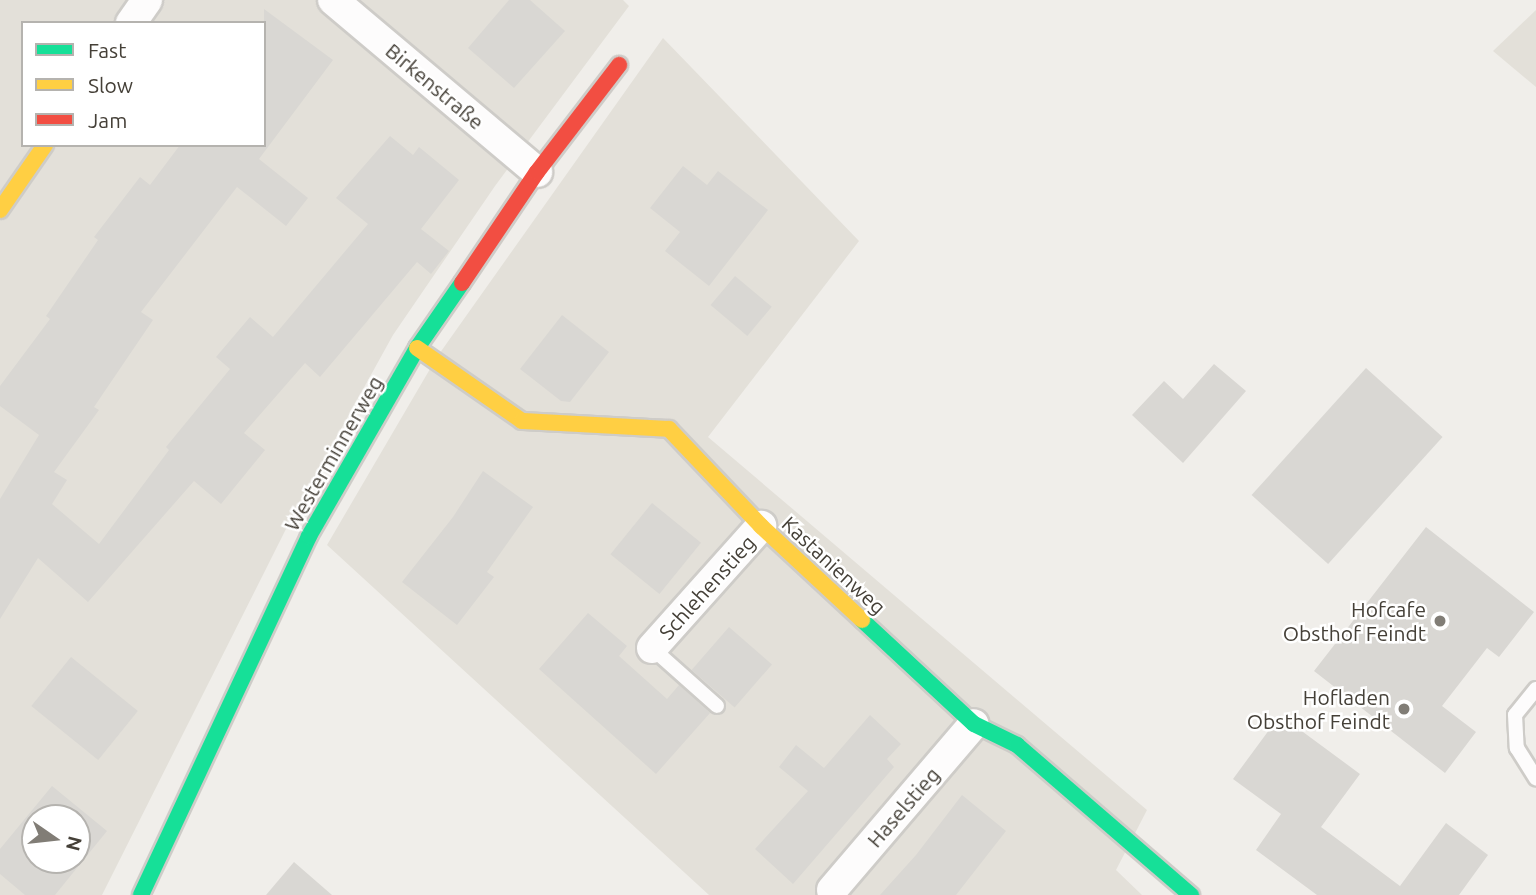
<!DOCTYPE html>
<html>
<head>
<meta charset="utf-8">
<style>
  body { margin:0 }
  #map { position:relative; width:1536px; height:895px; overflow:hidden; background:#f0eeea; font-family:Ubuntu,sans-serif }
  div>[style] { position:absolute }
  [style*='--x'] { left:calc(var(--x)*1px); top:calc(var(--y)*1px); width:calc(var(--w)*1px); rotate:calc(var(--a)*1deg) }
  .residential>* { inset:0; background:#e3e0d9 }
  .building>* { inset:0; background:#d9d7d3; transform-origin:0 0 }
  .roads { filter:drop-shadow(2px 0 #ceccc8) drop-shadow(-2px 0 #ceccc8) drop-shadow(0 2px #ceccc8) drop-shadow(0 -2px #ceccc8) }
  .lane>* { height:14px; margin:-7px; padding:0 7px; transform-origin:7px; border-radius:7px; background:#fdfcfc }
  .street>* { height:30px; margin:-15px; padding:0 15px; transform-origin:15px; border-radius:15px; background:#fdfcfc }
  .fast>* { height:16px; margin:-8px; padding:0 8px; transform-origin:8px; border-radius:8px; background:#16e098 }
  .slow>* { height:16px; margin:-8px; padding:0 8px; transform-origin:8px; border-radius:8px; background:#ffcf43 }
  .jam>* { height:16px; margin:-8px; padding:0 8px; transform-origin:8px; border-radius:8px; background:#f24e42 }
  .dots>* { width:19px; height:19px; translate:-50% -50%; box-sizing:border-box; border:4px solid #fff; border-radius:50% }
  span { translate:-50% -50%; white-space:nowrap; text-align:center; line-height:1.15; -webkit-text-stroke:5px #fff; paint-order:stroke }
  .street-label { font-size:21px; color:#454038 }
  .poi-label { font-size:21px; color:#454038 }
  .right { translate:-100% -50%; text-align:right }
  .legend { position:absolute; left:21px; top:21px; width:245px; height:126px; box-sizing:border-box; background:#fff; border:2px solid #b5b3af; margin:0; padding:9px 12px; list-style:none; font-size:21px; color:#454038 }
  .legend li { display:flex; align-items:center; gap:14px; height:35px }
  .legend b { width:35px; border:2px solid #b5b3af }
  .north { position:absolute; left:21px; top:804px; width:70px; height:70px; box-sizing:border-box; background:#fff; border:2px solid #b5b3af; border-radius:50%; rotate:104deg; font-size:19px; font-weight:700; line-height:28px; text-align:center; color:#454038 }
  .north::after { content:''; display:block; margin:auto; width:24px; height:32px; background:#817d76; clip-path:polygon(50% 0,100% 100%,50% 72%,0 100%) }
</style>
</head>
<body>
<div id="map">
  <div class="residential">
    <i style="clip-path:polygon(evenodd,0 0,623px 0,629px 6px,495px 186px,393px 335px,288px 525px,102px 895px,0 895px,0 0,23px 23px,264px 23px,264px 145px,23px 145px,23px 23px,0 0,35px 818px,77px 818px,77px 860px,35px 860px,35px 818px)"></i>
    <i style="clip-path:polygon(1536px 10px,1536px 87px,1493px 51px)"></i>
    <i style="clip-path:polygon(663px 38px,859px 241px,708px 437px,1147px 810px,1116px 870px,1142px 895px,709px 895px,327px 545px,437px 357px)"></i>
  </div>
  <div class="building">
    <i style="clip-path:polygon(509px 0,530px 0,565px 31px,514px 88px,468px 48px)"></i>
    <i style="clip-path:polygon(264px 9px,333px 60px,259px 159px,308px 198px,286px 226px,237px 187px,141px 312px,153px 320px,94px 407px,99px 410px,54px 472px,67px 480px,52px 504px,99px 544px,169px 450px,166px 447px,230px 369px,216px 357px,250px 317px,273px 337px,368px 224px,336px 198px,390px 136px,413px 155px,419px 147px,459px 180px,421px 229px,449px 251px,431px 274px,417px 262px,320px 377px,305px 363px,244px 433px,265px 450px,221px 504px,194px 481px,88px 602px,38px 558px,0 619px,0 499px,39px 435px,0 406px,0 386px,50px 319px,46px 316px,98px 240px,94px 237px,140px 177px,150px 185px,180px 145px,264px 145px)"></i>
    <i style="clip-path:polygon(683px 166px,707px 185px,718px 171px,768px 210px,709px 286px,665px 251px,680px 232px,650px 208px)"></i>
    <i style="left:735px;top:276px;width:48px;height:38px;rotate:40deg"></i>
    <i style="clip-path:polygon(562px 315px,609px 352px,570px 402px,561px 401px,520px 369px)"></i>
    <i style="clip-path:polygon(1214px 364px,1246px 391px,1183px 463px,1132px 415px,1164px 381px,1183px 399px)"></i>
    <i style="left:1366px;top:368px;width:103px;height:171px;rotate:42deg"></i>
    <i style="clip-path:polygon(483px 471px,533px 507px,487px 572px,494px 577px,457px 625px,402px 582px,453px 517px)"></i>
    <i style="left:652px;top:503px;width:63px;height:66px;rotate:39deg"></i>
    <i style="clip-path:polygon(1426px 527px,1534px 612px,1499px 657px,1487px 648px,1442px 706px,1476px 732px,1445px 773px,1314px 671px)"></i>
    <i style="clip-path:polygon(588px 613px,627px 646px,619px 656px,667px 699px,679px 685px,710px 713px,656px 774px,539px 669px)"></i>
    <i style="left:729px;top:627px;width:57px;height:57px;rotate:41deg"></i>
    <i style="left:71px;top:657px;width:86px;height:63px;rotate:39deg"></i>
    <i style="clip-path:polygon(870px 715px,901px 744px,887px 759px,894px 767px,793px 884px,755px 849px,808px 791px,779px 767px,796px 745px,824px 768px)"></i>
    <i style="clip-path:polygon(1280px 715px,1360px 774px,1321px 827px,1400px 886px,1446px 823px,1488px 855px,1459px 895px,1317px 895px,1256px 850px,1281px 814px,1233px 779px)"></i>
    <i style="clip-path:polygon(evenodd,52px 786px,107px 831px,55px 895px,25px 895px,0 874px,0 849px,52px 786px,35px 818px,77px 818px,77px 860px,35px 860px,35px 818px)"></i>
    <i style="clip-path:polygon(962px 795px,1006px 831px,956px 895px,880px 895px,916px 855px)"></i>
    <i style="clip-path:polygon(294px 862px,332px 895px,266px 895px)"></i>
  </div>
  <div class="roads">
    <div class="lane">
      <i style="--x:652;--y:648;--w:87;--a:41.7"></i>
      <i style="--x:1536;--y:689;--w:33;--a:129"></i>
      <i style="--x:1515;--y:715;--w:33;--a:87"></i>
      <i style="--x:1517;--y:748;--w:36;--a:58"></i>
    </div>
    <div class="street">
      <i style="--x:333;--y:0;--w:267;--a:40.1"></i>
      <i style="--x:131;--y:23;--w:28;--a:-55"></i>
      <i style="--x:652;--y:648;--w:164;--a:-48.2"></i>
      <i style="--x:832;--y:890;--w:218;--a:-49.5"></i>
    </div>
    <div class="fast">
      <i style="--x:862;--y:620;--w:153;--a:42.9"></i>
      <i style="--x:974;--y:724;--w:48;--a:26"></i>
      <i style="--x:1017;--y:745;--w:230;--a:40.8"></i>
      <i style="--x:141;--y:895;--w:396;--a:-64.9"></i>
      <i style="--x:309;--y:536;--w:217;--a:-60.1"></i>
      <i style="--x:417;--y:348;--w:79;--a:-55.3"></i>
    </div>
    <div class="slow">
      <i style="--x:0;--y:210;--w:79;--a:-55.3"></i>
      <i style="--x:417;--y:348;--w:128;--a:34.8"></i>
      <i style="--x:522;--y:421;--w:147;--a:3.1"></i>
      <i style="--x:669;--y:429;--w:134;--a:46.5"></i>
      <i style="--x:761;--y:526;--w:138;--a:42.9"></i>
    </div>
    <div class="jam">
      <i style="--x:462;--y:283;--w:134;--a:-56"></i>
      <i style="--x:537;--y:172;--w:135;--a:-52.5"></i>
    </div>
  </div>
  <div class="dots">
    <i style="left:1440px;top:621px;background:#817d76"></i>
    <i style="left:1404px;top:709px;background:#817d76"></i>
  </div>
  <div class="street-label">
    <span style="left:435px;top:86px;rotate:40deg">Birkenstraße</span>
    <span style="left:333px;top:453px;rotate:-60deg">Westerminnerweg</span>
    <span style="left:834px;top:565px;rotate:43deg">Kastanienweg</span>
    <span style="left:707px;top:587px;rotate:-48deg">Schlehenstieg</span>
    <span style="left:903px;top:807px;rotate:-49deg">Haselstieg</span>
  </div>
  <div class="poi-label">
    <span class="right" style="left:1426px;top:621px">Hofcafe<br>Obsthof Feindt</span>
    <span class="right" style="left:1390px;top:709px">Hofladen<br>Obsthof Feindt</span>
  </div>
  <ul class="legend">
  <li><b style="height:9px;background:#16e098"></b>Fast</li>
  <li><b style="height:9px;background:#ffcf43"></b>Slow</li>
  <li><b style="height:9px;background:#f24e42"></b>Jam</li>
  </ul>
  <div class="north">N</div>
</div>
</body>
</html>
